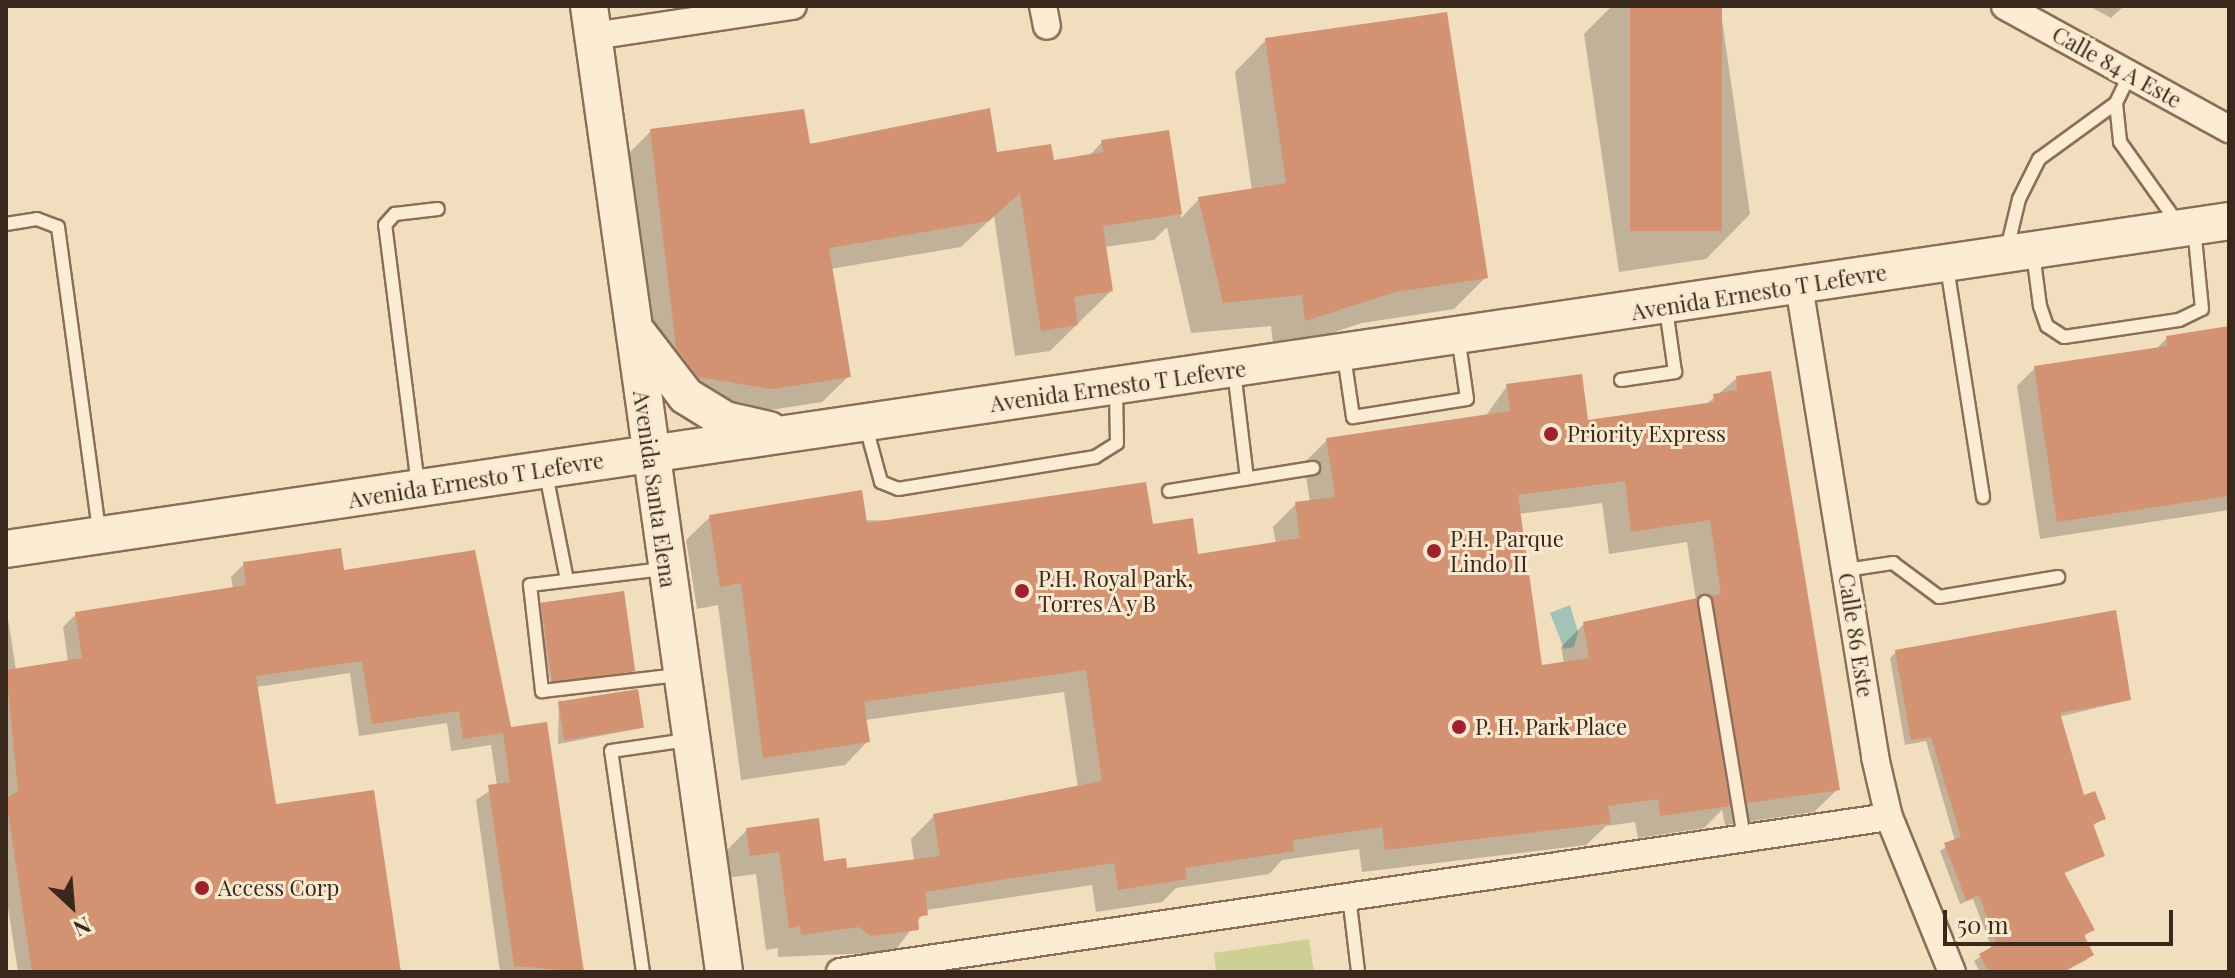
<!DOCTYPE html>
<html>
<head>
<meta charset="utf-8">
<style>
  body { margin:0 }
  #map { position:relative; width:2235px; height:978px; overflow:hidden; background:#f1debf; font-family:"Playfair Display",serif }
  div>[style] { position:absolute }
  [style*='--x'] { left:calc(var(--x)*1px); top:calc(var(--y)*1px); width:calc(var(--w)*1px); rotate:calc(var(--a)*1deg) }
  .green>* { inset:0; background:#ced093 }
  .water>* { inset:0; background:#a3c3b7 }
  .shadow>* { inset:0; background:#0003 }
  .building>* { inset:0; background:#d39272; transform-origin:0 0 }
  .roads { filter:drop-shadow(2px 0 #8c6e56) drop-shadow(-2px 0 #8c6e56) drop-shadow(0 2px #8c6e56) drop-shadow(0 -2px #8c6e56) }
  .lane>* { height:12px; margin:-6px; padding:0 6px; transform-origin:6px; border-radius:6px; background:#fbecd3 }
  .street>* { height:26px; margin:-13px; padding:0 13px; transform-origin:13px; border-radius:13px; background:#fbecd3 }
  .secondary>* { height:36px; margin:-18px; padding:0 18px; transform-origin:18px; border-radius:18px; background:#fbecd3 }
  .dots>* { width:22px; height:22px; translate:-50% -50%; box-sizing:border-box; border:4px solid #f8e9d0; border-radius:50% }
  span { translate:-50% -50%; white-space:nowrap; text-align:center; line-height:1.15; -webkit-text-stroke:6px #f8e9d0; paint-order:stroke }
  .street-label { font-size:22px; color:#3a281c }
  .poi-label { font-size:22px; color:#3a281c }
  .left { translate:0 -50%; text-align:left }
  .frame { position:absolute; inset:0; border:8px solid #3a281c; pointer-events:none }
  .north { position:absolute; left:32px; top:866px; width:80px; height:80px; -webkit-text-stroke:6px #f8e9d0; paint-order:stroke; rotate:154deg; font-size:22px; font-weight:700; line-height:32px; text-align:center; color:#3a281c }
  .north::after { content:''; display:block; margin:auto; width:28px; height:36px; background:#3a281c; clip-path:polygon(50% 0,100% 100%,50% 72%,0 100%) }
  .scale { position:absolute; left:1943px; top:910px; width:230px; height:36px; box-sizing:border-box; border:4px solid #3a281c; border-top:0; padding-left:10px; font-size:24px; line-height:28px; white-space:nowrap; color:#3a281c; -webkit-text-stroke:6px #f8e9d0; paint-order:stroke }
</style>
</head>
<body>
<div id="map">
  <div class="green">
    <i style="clip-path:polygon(1309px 939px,1314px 972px,1216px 972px,1214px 953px)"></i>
  </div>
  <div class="water">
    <i style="clip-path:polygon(1570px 605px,1578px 632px,1574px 647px,1564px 649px,1550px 613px)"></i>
  </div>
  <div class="shadow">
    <i style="clip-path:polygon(1612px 6px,1720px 6px,1750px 214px,1706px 259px,1619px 272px,1584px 34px)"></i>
    <i style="clip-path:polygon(2089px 6px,2124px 6px,2111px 18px)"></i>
    <i style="clip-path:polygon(1266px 40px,1486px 277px,1454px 309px,1362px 323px,1274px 352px,1271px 326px,1191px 333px,1167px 227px,1154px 240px,1104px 247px,1111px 291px,1050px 351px,1015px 356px,994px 216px,961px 247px,830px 269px,849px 376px,822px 402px,744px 414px,650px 374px,625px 157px,651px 131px,1052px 162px,1088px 157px,1102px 142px,1168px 132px,1181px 218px,1199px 199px,1252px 191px,1235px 72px)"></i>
    <i style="clip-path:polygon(2229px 328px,2229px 510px,2040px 539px,2017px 386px,2035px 368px,2155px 350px,2167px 338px)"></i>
    <i style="clip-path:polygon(evenodd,1737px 378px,1838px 789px,1814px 812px,1725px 825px,1722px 810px,1704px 828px,1638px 838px,1635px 822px,1606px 826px,1586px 845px,1362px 872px,1359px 849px,1282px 860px,1269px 874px,1176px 888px,1162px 902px,1096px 912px,1092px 885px,926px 910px,894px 952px,778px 957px,778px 948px,766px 950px,756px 874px,727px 878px,724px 853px,747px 830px,846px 870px,914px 861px,911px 839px,934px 816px,1078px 788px,1064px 692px,865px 720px,868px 741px,845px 765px,741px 780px,718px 605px,697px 609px,686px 540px,710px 517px,1151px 526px,1196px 556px,1276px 544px,1273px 527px,1296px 504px,1310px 502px,1304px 463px,1327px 440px,1485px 417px,1507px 386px,1586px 423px,1704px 406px,1737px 378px,1602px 503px,1609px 554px,1687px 542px,1696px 600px,1584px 624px,1561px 647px,1564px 663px,1540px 667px,1519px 514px,1602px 503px)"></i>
    <i style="clip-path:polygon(244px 564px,342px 572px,510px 730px,580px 972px,500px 972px,476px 800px,497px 786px,491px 745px,451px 751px,447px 723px,359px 736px,350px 673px,256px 687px,274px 807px,399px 972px,18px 972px,6px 895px,6px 605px,16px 671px,68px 662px,63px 627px,76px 614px,233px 589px,231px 577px)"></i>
    <i style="clip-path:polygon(542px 605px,633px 670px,551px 685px,537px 611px)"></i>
    <i style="clip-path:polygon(1896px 652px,2129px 700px,2059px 717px,2083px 798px,2104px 818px,2091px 827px,2103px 856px,2063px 874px,2092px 929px,2083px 937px,2092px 954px,2086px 960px,2064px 972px,1980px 972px,1974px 961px,1992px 949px,1973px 899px,1960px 904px,1940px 851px,1955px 841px,1926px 741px,1905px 745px,1890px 658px)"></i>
    <i style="clip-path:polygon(559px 700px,642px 728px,558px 744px)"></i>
  </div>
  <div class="building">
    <i style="left:1630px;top:6px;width:92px;height:225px"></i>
    <i style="clip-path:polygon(1447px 12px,1488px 278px,1395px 292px,1305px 321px,1302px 295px,1223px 303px,1198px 197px,1286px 183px,1265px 38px)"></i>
    <i style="clip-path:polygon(990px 108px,997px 152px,1051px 144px,1054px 160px,1103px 152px,1101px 140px,1169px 130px,1182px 214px,1103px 226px,1113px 291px,1074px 297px,1078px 325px,1041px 331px,1020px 193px,989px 221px,829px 248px,851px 377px,772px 389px,698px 377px,676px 347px,650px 129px,804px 109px,810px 144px)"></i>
    <i style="clip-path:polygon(2229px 326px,2229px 496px,2057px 522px,2034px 366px,2167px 346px,2166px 336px)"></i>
    <i style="clip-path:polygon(1771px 371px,1840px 790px,1747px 803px,1711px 596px,1721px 594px,1710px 520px,1631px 532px,1625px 481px,1518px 495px,1542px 665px,1589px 658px,1583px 622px,1697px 598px,1730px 806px,1660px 816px,1658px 799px,1608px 806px,1611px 823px,1385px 850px,1382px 827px,1293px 840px,1294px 851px,1185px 868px,1187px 879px,1118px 890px,1114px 863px,1000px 880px,925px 892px,928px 915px,918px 917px,919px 930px,871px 936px,859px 927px,801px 935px,800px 926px,789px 928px,779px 852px,750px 856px,746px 828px,819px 818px,824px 861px,846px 858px,847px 868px,940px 856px,933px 814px,1102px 781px,1086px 670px,864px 702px,870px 742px,763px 758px,741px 583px,720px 587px,709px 515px,862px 490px,867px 523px,1146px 482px,1153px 524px,1193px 518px,1198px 554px,1300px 538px,1295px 502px,1335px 497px,1326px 438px,1510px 411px,1506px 384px,1582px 374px,1588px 420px,1714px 402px,1713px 394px,1737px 390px,1736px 376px)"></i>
    <i style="clip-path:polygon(341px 548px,344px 570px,475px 550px,511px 727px,547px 722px,584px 972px,514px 966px,488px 785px,510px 782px,503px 733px,463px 739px,459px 711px,372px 724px,362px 661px,256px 676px,276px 804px,374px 790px,401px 972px,32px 972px,6px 799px,18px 791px,6px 670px,82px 658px,75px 612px,246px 585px,243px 562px)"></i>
    <i style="left:624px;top:591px;width:81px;height:84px;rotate:82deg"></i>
    <i style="clip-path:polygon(2116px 610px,2131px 700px,2060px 713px,2084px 795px,2095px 791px,2106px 819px,2093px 824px,2105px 856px,2064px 872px,2095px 930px,2084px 935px,2094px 955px,2062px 972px,1989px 972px,1979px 954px,1997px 944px,1979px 895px,1966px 900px,1944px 843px,1961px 837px,1931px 737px,1911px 740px,1895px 650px)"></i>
    <i style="left:638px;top:689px;width:39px;height:81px;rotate:81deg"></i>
  </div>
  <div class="roads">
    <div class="lane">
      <i style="--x:2130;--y:74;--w:32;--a:116"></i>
      <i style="--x:2116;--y:103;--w:39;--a:84"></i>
      <i style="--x:2120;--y:142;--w:102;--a:54.6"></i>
      <i style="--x:6;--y:224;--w:31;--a:-9"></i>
      <i style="--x:37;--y:219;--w:22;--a:21"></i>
      <i style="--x:58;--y:227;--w:308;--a:82.3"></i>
      <i style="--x:2007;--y:249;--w:51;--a:-76.5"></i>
      <i style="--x:2019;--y:199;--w:45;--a:-63.4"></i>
      <i style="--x:2039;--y:159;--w:95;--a:-36"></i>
      <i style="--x:2033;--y:253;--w:53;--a:82.5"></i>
      <i style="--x:2040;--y:306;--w:21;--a:71"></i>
      <i style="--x:2047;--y:326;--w:20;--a:33"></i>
      <i style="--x:2064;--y:337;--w:116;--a:-8.4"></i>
      <i style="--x:2179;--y:320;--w:25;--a:-26"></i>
      <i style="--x:2202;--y:309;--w:81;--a:-95.6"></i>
      <i style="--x:1947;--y:267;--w:233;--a:81.1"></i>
      <i style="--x:1344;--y:356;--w:62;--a:81.6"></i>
      <i style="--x:1353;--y:417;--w:115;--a:-9"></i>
      <i style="--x:1467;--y:399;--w:64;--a:-98.1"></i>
      <i style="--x:1234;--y:371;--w:108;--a:83.1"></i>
      <i style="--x:1621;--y:380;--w:55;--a:-8.4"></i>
      <i style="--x:1675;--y:372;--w:64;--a:-98.1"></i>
      <i style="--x:866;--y:427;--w:57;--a:74.7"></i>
      <i style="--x:881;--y:482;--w:18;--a:22"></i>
      <i style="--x:898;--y:489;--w:200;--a:-9.2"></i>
      <i style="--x:1095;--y:457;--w:26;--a:-32"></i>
      <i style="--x:1117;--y:443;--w:54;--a:-91.1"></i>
      <i style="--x:546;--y:474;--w:108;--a:78.8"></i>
      <i style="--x:418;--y:485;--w:262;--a:-97.2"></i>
      <i style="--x:385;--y:225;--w:15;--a:-48"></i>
      <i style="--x:395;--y:214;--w:43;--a:-6.6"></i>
      <i style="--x:1169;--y:491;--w:146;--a:-9.1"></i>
      <i style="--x:663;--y:569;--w:134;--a:173.1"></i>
      <i style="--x:530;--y:585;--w:107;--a:83.5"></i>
      <i style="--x:542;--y:691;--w:137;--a:-6.7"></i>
      <i style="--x:1846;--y:570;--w:48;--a:-8.5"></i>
      <i style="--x:1893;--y:563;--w:57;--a:36.5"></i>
      <i style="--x:1939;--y:597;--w:121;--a:-9.5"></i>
      <i style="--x:1705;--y:602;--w:239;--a:80.6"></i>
      <i style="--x:1349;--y:896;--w:77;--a:83.2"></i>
      <i style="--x:643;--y:972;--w:223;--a:-98.2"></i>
      <i style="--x:611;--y:751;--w:77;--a:-8.2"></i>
    </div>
    <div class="street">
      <i style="--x:1043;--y:6;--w:20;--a:79"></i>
      <i style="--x:2005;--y:6;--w:256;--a:28.8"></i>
      <i style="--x:594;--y:36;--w:201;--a:-8.6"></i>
      <i style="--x:1799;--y:286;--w:477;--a:80.8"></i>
      <i style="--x:1875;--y:757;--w:62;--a:76.9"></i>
      <i style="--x:1889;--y:817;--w:167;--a:67.9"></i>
      <i style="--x:840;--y:972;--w:1060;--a:-8.41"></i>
    </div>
    <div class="secondary">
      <i style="--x:589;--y:6;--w:975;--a:82.04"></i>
      <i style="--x:639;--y:335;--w:77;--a:52.4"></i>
      <i style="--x:686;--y:396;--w:46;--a:31.6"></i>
      <i style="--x:725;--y:420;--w:45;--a:12.8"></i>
      <i style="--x:6;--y:549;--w:2247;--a:-8.39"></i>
    </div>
  </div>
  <div class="dots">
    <i style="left:1551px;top:434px;background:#a0212d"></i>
    <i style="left:1434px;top:551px;background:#a0212d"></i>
    <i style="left:1022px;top:591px;background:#a0212d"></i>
    <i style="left:1459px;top:727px;background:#a0212d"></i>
    <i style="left:202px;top:888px;background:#a0212d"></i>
  </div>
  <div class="street-label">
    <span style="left:2117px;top:67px;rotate:29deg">Calle 84 A Este</span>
    <span style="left:1759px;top:292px;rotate:-9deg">Avenida Ernesto T Lefevre</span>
    <span style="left:1118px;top:386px;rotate:-8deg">Avenida Ernesto T Lefevre</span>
    <span style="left:476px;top:480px;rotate:-9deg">Avenida Ernesto T Lefevre</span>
    <span style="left:655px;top:489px;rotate:82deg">Avenida Santa Elena</span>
    <span style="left:1856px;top:635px;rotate:81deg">Calle 86 Este</span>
  </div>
  <div class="poi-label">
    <span class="left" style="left:1567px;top:434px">Priority Express</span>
    <span class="left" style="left:1450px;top:551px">P.H. Parque<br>Lindo II</span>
    <span class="left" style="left:1038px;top:591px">P.H. Royal Park,<br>Torres A y B</span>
    <span class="left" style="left:1475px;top:727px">P. H. Park Place</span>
    <span class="left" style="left:218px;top:888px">Access Corp</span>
  </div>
  <div class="frame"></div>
  <div class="north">N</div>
  <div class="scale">50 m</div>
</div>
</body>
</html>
